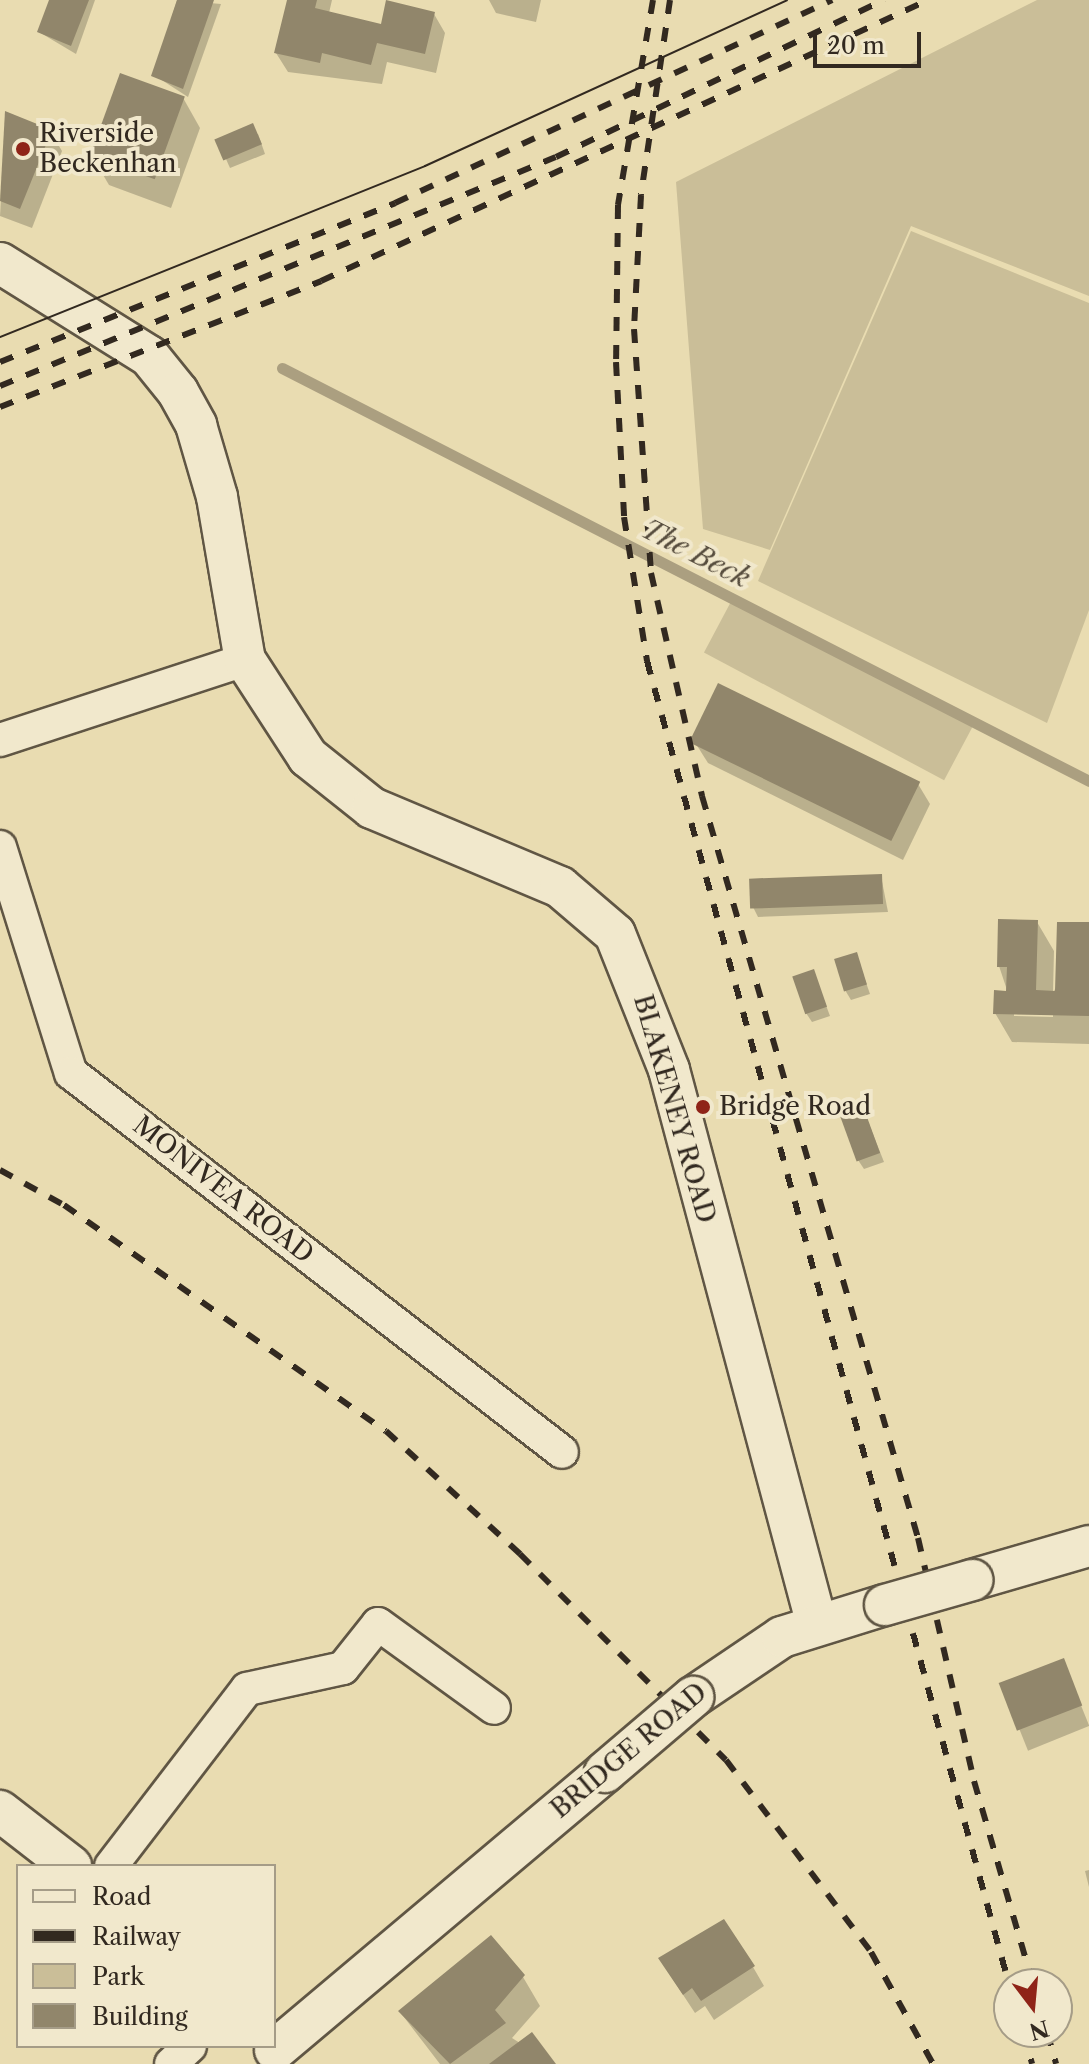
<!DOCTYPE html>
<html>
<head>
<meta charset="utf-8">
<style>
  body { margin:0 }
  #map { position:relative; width:1089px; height:2064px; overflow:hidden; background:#e9dcb1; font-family:"Libre Caslon Text",serif }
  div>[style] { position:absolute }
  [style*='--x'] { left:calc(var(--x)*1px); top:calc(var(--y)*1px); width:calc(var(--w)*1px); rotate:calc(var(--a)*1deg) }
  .green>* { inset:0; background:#cabe98; transform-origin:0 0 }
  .shadow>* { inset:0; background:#0003; transform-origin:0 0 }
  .stream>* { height:11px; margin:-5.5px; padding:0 5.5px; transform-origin:5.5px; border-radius:5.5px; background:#ab9f80 }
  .building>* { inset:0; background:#91866b; transform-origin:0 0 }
  .roads { filter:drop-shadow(2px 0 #605644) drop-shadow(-2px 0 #605644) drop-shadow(0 2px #605644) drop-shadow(0 -2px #605644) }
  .minor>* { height:32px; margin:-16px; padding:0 16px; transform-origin:16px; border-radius:16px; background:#f1e8cc }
  .tertiary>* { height:40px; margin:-20px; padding:0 20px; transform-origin:20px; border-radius:20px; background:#f1e8cc }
  .tram>* { height:2px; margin:-1px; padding:0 1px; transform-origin:1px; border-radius:1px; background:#322920 }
  .rail>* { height:6px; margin-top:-3px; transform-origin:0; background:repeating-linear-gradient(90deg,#322920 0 14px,transparent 0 28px) }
  .bridges { filter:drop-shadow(2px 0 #605644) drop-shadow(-2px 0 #605644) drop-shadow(0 2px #605644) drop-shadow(0 -2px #605644) }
  .tertiary-bridge>* { height:40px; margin:-20px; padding:0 20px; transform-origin:20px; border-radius:20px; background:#f1e8cc }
  .dots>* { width:22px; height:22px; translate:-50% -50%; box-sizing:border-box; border:4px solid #f1e8cc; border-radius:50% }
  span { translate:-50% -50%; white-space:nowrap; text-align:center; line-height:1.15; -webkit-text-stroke:8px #f1e8cc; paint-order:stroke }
  .poi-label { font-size:26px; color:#322920 }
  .left { translate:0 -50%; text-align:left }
  .street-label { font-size:26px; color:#322920 }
  .water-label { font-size:28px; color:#564c3d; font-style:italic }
  .legend { position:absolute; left:16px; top:1864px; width:260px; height:184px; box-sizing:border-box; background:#f1e8cc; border:2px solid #a59c87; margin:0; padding:10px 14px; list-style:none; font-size:24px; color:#322920 }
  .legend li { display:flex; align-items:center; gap:16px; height:40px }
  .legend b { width:40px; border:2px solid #a59c87 }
  .north { position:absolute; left:993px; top:1968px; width:80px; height:80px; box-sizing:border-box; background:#f1e8cc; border:2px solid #a59c87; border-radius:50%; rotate:164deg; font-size:22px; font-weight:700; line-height:32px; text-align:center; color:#322920 }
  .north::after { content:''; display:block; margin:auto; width:28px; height:36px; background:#8f2418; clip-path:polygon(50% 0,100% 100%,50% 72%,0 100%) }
  .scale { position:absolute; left:813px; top:32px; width:108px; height:36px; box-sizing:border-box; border:4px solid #322920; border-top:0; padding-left:10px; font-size:24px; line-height:28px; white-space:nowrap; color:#322920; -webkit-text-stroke:6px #f1e8cc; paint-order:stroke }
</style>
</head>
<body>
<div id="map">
  <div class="green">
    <i style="clip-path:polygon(1037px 0,1089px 0,1089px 296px,911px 226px,770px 550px,703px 529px,676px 182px)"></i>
    <i style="clip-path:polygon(911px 231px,1089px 303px,1089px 610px,1047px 723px,758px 581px)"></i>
    <i style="left:734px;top:596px;width:272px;height:64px;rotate:28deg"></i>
  </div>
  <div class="shadow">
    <i style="clip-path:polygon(50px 0,95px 0,76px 54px,39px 32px)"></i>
    <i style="clip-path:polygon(177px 0,221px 4px,188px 97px,154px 75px)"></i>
    <i style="clip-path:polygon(288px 0,332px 0,329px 13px,382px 26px,434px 14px,445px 33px,436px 73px,387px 62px,382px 84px,288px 72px,276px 53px)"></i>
    <i style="clip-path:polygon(489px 0,541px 0,536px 22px,496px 13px)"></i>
    <i style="clip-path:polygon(182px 96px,200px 128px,171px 208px,109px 185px,92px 156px)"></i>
    <i style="clip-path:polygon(6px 114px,50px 131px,62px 151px,32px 228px,0 216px)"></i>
    <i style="clip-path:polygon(258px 134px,265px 154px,230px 168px,217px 139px)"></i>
    <i style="clip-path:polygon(696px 744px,918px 784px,930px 804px,903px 860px,708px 763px)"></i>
    <i style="clip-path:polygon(881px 876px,888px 912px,758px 917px,753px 907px)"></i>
    <i style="clip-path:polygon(evenodd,1037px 922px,1054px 951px,1053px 993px,1089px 924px,1089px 1044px,1012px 1042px,995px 1013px,1008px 993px,999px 966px,1037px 922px,1014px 1012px,1053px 1013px,1053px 1017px,1014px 1016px,1014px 1012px)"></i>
    <i style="clip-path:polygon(856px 954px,870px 994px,851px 1000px,845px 990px)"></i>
    <i style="clip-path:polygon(813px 971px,830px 1016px,812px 1022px,806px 1013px)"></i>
    <i style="clip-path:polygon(863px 1109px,884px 1162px,864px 1169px,858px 1160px)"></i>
    <i style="left:1063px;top:1661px;width:70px;height:66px;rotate:68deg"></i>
    <i style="clip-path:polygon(1089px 1870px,1089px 1887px,1085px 1871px)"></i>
    <i style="clip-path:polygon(753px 1967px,764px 1986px,714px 2020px,705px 2006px,695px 2013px,672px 1978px)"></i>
    <i style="clip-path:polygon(523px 1977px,540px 2006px,512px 2038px,553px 2064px,440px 2064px,400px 2012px)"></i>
  </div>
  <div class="stream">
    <i style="--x:282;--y:368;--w:907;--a:27.1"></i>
  </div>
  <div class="building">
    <i style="clip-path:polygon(49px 0,89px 0,71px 46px,37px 32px)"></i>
    <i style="clip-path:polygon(177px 0,214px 0,183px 89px,151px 76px)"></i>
    <i style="clip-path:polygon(287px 0,317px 0,315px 8px,381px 24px,386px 0,435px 12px,425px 54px,377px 43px,371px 65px,322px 53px,320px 63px,274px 53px)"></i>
    <i style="left:120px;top:73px;width:69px;height:88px;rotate:20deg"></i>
    <i style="clip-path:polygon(5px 111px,52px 130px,20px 209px,0 201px)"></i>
    <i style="left:253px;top:123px;width:23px;height:42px;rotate:67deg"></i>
    <i style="left:718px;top:683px;width:225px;height:66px;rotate:26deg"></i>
    <i style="left:882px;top:874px;width:30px;height:133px;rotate:88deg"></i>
    <i style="clip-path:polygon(998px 919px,1038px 920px,1036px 990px,1055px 991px,1057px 922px,1089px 922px,1089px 1016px,993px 1014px,994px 990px,1006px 991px,1007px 967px,997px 967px)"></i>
    <i style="left:857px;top:952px;width:34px;height:24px;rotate:73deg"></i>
    <i style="left:814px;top:969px;width:40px;height:23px;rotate:71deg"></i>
    <i style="left:863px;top:1106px;width:50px;height:25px;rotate:70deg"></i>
    <i style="left:1064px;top:1658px;width:51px;height:70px;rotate:69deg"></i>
    <i style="clip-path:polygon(724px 1919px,755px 1966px,701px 2001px,692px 1988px,683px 1995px,658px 1958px)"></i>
    <i style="clip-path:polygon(491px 1935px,525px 1975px,495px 2010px,506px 2023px,450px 2064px,398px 2011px)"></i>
    <i style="clip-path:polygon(532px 2032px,556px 2064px,489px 2064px)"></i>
  </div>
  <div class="roads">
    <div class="minor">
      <i style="--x:0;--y:740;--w:258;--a:-18.1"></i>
      <i style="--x:0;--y:847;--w:237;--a:72.6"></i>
      <i style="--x:71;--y:1073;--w:620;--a:37.66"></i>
      <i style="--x:111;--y:1866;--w:223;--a:-52.5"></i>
      <i style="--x:247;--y:1689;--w:98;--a:-12.3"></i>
      <i style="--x:343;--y:1668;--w:56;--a:-51.5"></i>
      <i style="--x:378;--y:1624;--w:143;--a:35.9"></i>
      <i style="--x:171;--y:2064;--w:26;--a:-43"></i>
    </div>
    <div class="tertiary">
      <i style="--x:0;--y:263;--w:176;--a:32"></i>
      <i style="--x:149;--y:356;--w:46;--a:51.1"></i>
      <i style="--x:178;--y:392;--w:38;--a:61"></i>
      <i style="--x:196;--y:425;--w:75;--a:73.7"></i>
      <i style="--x:217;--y:497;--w:165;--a:80.3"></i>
      <i style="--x:245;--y:660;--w:116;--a:57"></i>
      <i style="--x:308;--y:757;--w:82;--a:38.6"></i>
      <i style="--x:372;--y:808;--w:204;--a:22.8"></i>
      <i style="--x:560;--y:887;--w:72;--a:40.5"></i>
      <i style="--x:615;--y:934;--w:146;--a:68.3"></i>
      <i style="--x:669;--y:1070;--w:574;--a:75.07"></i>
      <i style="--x:972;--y:1580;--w:122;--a:-16.2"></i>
      <i style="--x:693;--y:1697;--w:107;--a:-34"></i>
      <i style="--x:782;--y:1637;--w:108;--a:-17.3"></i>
      <i style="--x:0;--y:1811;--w:90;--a:37.8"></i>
      <i style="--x:275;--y:2050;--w:431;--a:-40.1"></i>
    </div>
  </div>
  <div class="tram">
    <i style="--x:0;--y:337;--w:458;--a:-21.9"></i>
    <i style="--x:425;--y:166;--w:398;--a:-24.6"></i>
  </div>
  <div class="rail">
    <i style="--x:653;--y:0;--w:208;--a:99.7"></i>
    <i style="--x:618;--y:205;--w:157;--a:90.7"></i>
    <i style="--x:616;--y:362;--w:155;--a:87"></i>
    <i style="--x:624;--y:517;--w:146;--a:80.9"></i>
    <i style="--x:647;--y:661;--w:1372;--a:74.7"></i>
    <i style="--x:670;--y:0;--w:197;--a:98.5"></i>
    <i style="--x:641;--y:195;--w:134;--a:93"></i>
    <i style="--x:634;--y:329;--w:245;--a:86"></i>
    <i style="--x:651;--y:573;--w:229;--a:77.1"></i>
    <i style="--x:702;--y:796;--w:773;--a:73.77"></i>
    <i style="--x:918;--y:1538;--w:249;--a:77"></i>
    <i style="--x:974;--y:1781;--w:211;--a:73.8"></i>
    <i style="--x:0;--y:362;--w:426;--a:-21.9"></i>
    <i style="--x:395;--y:203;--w:482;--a:-24.9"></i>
    <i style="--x:0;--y:386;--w:601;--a:-22.39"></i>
    <i style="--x:556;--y:157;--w:364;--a:-25.6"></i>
    <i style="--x:0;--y:407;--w:345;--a:-21.4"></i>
    <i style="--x:321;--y:281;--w:669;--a:-24.84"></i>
    <i style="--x:0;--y:1170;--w:73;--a:28.7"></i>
    <i style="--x:64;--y:1205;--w:393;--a:35.1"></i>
    <i style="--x:386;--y:1431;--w:182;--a:42.5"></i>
    <i style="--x:520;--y:1554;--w:291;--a:45"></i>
    <i style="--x:726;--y:1760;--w:241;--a:52.9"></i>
    <i style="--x:871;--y:1952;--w:128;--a:61"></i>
    <i style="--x:1023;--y:2032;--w:33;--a:74"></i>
    <i style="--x:1047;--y:2032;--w:33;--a:74"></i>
  </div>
  <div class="bridges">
    <div class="tertiary-bridge">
      <i style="--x:885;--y:1605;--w:91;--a:-16"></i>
      <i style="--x:605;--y:1772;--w:116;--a:-40.4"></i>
    </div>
  </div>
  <div class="dots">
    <i style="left:23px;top:149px;background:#8f2418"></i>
    <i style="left:703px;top:1107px;background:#8f2418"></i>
  </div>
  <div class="poi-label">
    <span class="left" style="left:39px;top:149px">Riverside<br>Beckenhan</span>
    <span class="left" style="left:719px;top:1107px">Bridge Road</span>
  </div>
  <div class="street-label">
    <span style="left:674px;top:1109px;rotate:74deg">BLAKENEY ROAD</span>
    <span style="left:223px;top:1190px;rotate:38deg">MONIVEA ROAD</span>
    <span style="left:629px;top:1751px;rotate:-40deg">BRIDGE ROAD</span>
  </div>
  <div class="water-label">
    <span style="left:696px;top:553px;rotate:27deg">The Beck</span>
  </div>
  <ul class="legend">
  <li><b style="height:10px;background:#f1e8cc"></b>Road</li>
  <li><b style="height:10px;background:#322920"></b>Railway</li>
  <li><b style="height:22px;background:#cabe98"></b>Park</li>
  <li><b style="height:22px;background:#91866b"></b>Building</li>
  </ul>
  <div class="north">N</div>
  <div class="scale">20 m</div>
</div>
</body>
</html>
